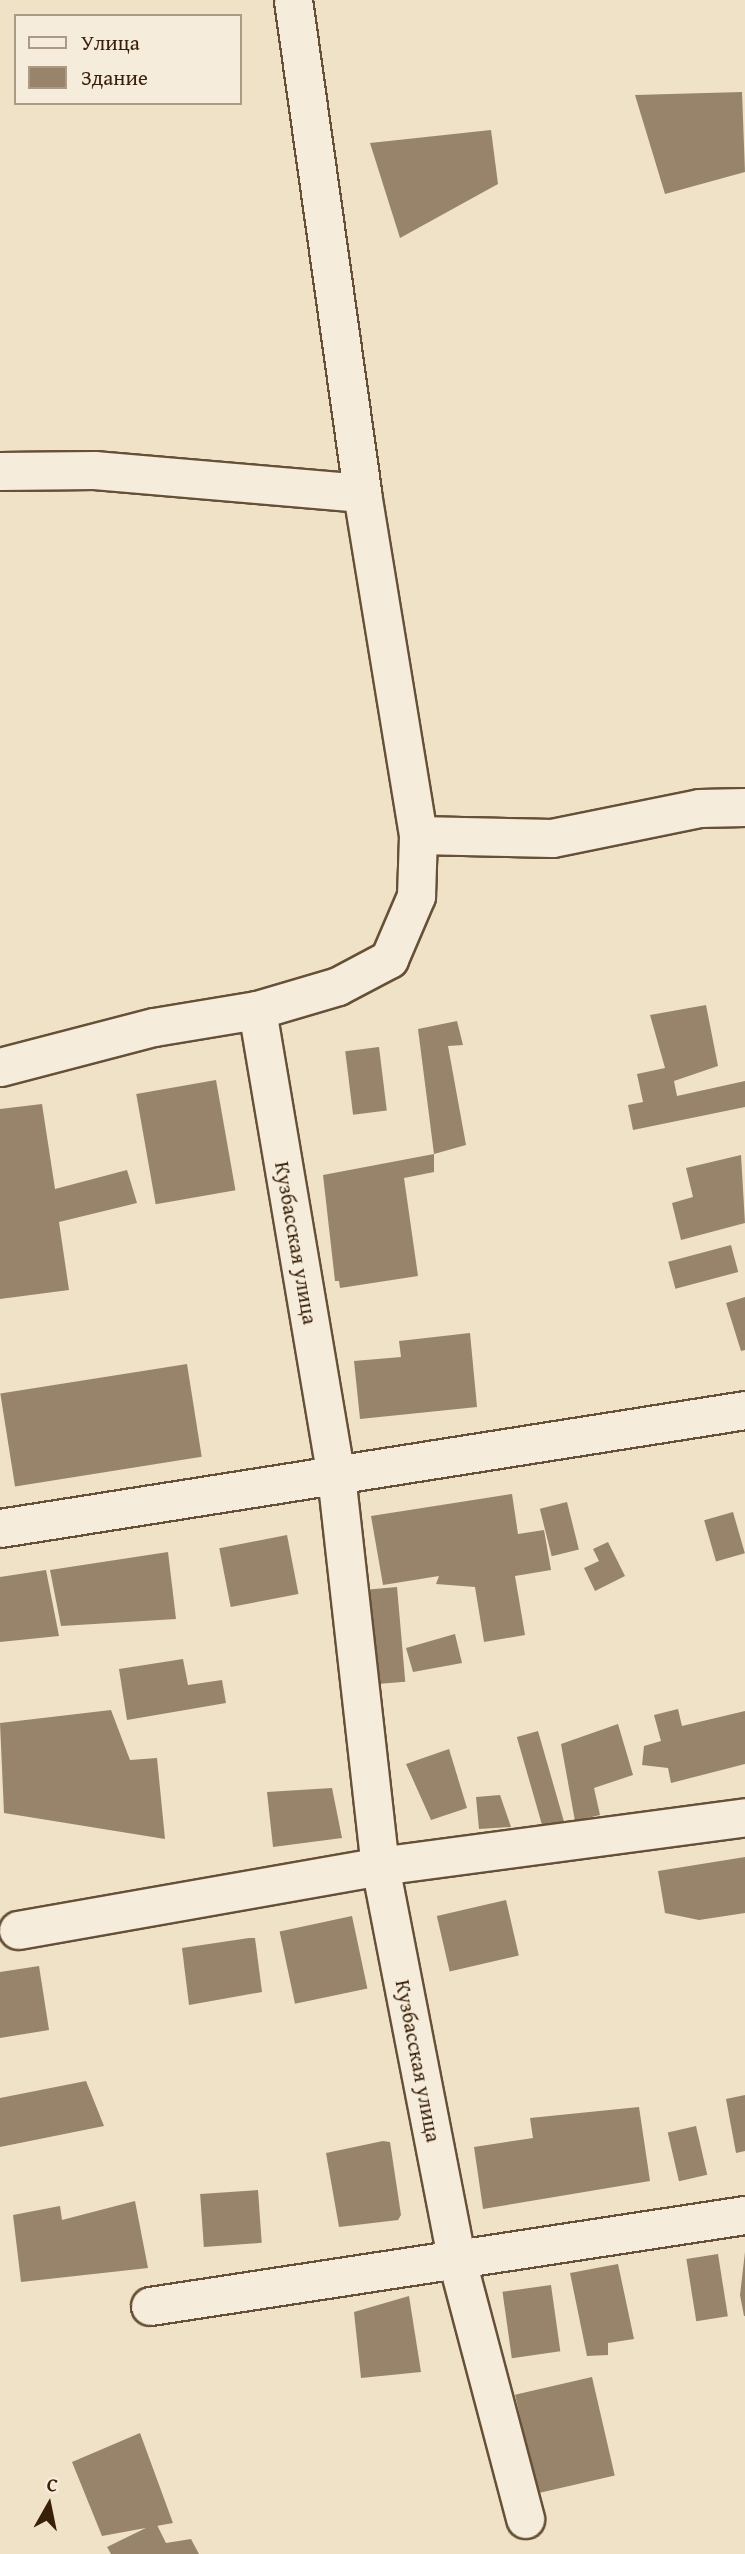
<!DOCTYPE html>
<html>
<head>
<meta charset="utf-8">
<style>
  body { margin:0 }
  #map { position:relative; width:745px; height:2554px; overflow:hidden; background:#efe2c7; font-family:"Gentium Book Plus",serif }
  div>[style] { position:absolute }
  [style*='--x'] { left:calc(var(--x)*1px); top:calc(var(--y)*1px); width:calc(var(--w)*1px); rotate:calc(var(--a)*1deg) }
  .building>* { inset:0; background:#98846b; transform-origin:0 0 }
  .roads { filter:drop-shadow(2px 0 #665037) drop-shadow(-2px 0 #665037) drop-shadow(0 2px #665037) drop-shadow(0 -2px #665037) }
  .minor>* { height:37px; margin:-18.5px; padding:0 18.5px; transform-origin:18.5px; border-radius:18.5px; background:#f5ecdb }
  span { translate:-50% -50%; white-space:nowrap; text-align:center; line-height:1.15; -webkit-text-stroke:5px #f5ecdb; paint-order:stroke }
  .street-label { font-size:21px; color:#391f07 }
  .legend { position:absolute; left:14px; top:14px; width:228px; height:91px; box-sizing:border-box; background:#f5ecdb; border:2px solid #aa9a86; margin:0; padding:9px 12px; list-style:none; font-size:21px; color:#391f07 }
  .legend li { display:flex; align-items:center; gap:14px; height:35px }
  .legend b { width:35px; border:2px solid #aa9a86 }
  .north { position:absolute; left:14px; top:2470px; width:70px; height:70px; -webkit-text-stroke:5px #f5ecdb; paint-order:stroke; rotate:9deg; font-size:19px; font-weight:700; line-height:28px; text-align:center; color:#391f07 }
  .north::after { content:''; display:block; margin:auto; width:24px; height:32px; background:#391f07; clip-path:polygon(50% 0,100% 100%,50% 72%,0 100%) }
</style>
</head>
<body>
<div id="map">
  <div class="building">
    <i style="clip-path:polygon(742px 92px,745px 172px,665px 194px,635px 95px)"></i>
    <i style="clip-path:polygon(491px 130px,498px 184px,400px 238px,370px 143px)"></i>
    <i style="clip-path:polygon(706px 1005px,718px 1066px,674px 1081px,677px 1096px,745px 1081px,745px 1107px,633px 1130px,628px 1105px,643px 1102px,637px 1074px,665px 1068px,650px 1015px)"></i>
    <i style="clip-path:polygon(457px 1021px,463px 1045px,448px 1046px,466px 1145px,434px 1154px,418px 1029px)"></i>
    <i style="left:379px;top:1047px;width:64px;height:34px;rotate:83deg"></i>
    <i style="left:216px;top:1080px;width:112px;height:81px;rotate:80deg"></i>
    <i style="clip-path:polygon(42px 1104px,55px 1189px,127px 1170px,137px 1203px,59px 1222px,69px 1290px,0 1299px,0 1109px)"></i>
    <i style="clip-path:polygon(434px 1154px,434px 1172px,404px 1178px,418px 1276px,340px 1288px,339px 1281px,335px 1281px,323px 1175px)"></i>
    <i style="clip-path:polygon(741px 1155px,745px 1223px,681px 1240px,672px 1203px,693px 1197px,686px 1168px)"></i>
    <i style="left:731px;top:1245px;width:28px;height:65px;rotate:75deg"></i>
    <i style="clip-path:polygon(745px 1297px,745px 1350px,741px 1351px,726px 1303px)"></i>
    <i style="clip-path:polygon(470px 1333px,477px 1407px,360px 1419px,354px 1361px,401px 1357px,399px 1341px)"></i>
    <i style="left:187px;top:1364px;width:94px;height:189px;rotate:81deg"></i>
    <i style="clip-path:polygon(512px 1494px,518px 1534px,544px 1530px,551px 1570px,515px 1576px,525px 1635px,484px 1642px,475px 1587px,436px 1584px,439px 1576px,383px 1585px,371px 1516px)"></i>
    <i style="left:567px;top:1502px;width:49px;height:28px;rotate:76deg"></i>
    <i style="left:733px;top:1512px;width:43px;height:30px;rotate:74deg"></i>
    <i style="left:287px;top:1535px;width:60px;height:69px;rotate:79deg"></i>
    <i style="clip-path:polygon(608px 1542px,625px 1576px,595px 1591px,584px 1568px,599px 1561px,593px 1549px)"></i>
    <i style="clip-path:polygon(168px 1552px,176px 1619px,61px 1626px,50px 1570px)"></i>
    <i style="clip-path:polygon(46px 1570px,59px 1636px,0 1642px,0 1577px)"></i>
    <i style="left:397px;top:1587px;width:95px;height:31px;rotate:85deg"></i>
    <i style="clip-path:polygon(455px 1634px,462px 1663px,413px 1672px,406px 1648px)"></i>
    <i style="clip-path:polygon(183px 1659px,188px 1685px,222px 1680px,226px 1703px,127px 1720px,119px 1669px)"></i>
    <i style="clip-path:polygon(678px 1709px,682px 1726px,745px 1711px,745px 1764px,671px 1783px,668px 1768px,642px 1765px,644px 1746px,661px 1741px,654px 1715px)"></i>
    <i style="clip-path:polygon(111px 1710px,130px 1760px,157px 1758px,165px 1839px,4px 1813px,0 1723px)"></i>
    <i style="clip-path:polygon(618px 1724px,633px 1775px,594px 1788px,600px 1815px,575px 1821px,561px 1744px)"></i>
    <i style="left:538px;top:1731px;width:101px;height:22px;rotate:74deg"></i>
    <i style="clip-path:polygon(449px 1749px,467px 1808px,431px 1820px,406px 1764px)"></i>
    <i style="clip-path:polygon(332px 1788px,342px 1838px,273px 1847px,267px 1792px)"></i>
    <i style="clip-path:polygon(500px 1795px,511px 1827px,479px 1829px,476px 1797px)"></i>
    <i style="clip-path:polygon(745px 1857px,745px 1913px,699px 1920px,665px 1913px,658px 1871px)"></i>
    <i style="left:506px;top:1900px;width:57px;height:71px;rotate:77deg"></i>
    <i style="left:352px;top:1916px;width:74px;height:74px;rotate:78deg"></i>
    <i style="clip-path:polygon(249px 1938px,255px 1938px,262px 1992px,189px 2005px,182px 1948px)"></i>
    <i style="clip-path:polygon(39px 1966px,49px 2030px,0 2038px,0 1972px)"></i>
    <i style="clip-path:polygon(86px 2081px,104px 2126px,0 2147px,0 2098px)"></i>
    <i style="clip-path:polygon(745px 2095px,745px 2151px,736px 2153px,726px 2099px)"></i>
    <i style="clip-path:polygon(639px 2107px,650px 2181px,483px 2209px,474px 2147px,533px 2138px,530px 2118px)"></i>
    <i style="left:696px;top:2126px;width:50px;height:29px;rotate:77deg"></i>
    <i style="clip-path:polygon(383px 2141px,390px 2142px,401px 2215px,398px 2220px,339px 2227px,326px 2153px)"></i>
    <i style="left:258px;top:2190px;width:53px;height:58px;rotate:86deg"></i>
    <i style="clip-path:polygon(135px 2201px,148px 2268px,21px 2282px,13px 2215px,60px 2206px,62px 2220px)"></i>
    <i style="clip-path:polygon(745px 2252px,745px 2316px,744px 2316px,740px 2295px)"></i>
    <i style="left:718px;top:2254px;width:63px;height:32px;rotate:81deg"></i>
    <i style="clip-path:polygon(618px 2264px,634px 2339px,608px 2343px,608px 2355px,587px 2356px,570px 2273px)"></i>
    <i style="left:551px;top:2285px;width:67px;height:49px;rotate:82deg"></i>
    <i style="clip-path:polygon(409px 2296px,421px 2372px,361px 2378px,354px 2312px)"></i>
    <i style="left:592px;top:2377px;width:101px;height:79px;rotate:77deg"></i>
    <i style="clip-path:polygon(140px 2433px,173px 2523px,102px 2536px,72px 2462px)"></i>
    <i style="clip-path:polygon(156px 2523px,166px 2543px,191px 2539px,199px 2554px,111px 2554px,107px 2547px)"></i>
  </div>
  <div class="roads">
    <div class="minor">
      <i style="--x:293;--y:0;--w:498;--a:82"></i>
      <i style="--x:362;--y:493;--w:347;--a:80.7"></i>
      <i style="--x:0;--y:471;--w:94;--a:-0.6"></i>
      <i style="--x:94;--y:470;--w:269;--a:4.9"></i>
      <i style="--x:257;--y:1010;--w:472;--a:80.4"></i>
      <i style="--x:336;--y:1475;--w:393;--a:83.6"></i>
      <i style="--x:380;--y:1866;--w:398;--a:79"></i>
      <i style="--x:456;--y:2257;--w:271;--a:75.2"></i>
      <i style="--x:0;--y:1067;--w:159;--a:-14.6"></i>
      <i style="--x:154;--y:1027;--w:104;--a:-9.4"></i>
      <i style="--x:257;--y:1010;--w:84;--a:-16.5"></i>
      <i style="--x:338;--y:986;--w:58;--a:-27.9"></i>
      <i style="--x:389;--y:959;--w:69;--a:-66.8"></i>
      <i style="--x:416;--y:896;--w:61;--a:-88.1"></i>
      <i style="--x:418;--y:835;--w:134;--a:1.3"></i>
      <i style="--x:552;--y:838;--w:150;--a:-11.5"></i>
      <i style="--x:699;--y:808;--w:46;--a:-1.2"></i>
      <i style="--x:0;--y:1528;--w:754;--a:-9"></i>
      <i style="--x:18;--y:1930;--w:368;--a:-10"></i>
      <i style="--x:380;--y:1866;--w:368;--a:-7.6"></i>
      <i style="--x:150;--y:2306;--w:602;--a:-8.7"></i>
    </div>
  </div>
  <div class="street-label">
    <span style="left:296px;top:1243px;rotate:80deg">Кузбасская улица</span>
    <span style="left:418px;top:2061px;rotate:79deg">Кузбасская улица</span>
  </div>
  <ul class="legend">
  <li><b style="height:9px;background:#f5ecdb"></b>Улица</li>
  <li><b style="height:19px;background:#98846b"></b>Здание</li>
  </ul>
  <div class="north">С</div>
</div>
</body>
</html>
